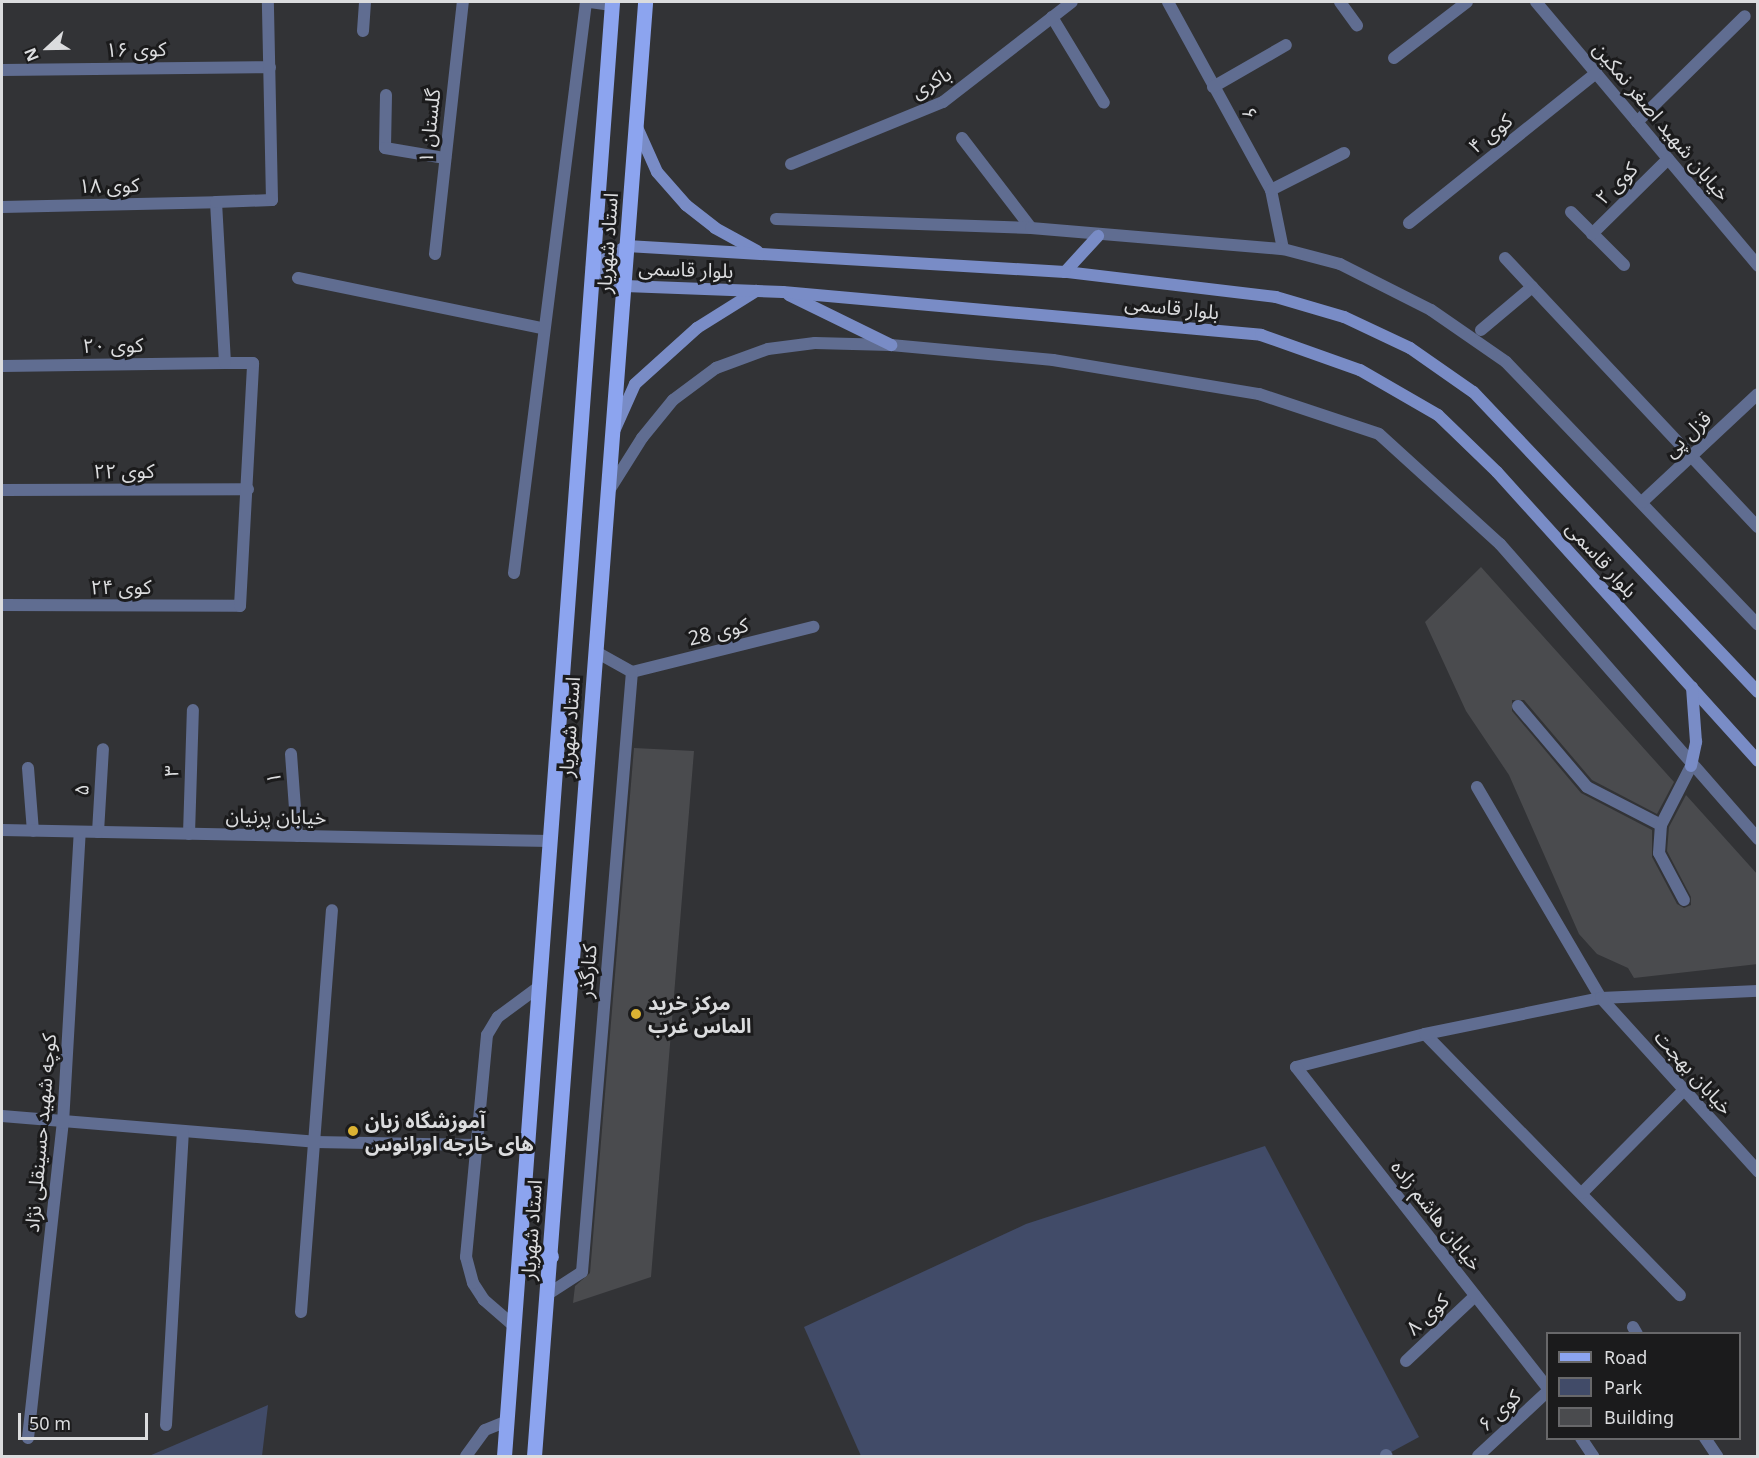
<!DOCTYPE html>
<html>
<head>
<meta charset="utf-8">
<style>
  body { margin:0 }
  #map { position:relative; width:1759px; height:1458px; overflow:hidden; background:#323336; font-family:"Noto Sans","Noto Sans Arabic",sans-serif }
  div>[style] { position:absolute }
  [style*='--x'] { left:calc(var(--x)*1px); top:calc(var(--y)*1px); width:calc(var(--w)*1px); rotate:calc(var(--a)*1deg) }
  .green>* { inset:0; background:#414b68 }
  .building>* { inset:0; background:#4a4b4e }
  .minor>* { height:12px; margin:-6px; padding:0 6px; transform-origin:6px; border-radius:6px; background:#606d91 }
  .tertiary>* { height:12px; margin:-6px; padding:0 6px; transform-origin:6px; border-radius:6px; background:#606d91 }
  .secondary>* { height:12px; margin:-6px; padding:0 6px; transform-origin:6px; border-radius:6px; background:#798cc6 }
  .primary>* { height:15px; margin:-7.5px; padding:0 7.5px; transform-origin:7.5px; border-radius:7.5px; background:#8ca4ef }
  .dots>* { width:16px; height:16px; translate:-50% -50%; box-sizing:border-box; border:3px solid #1b1b1c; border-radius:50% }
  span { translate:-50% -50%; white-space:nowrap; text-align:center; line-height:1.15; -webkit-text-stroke:6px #1b1b1c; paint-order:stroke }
  .street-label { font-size:20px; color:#dbdcde }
  .poi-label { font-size:20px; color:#dbdcde; font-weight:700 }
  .left { translate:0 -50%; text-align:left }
  .frame { position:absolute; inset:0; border:3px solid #dbdcde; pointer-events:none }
  .legend { position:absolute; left:1546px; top:1332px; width:195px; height:108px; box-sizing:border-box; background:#1b1b1c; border:2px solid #68686a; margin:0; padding:8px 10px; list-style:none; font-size:18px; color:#dbdcde }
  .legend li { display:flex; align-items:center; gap:12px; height:30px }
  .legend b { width:30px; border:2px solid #68686a }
  .north { position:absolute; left:18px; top:18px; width:60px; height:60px; -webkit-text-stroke:4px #1b1b1c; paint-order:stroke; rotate:248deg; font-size:16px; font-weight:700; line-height:24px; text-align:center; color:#dbdcde }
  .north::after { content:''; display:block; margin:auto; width:21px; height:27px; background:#dbdcde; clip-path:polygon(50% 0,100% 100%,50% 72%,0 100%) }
  .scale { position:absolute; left:18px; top:1413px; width:130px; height:27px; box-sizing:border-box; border:3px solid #dbdcde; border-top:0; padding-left:8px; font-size:18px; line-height:21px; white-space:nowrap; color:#dbdcde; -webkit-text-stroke:4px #1b1b1c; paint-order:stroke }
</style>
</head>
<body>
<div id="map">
  <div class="green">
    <i style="clip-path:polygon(1265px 1146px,1419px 1437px,1384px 1456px,861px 1456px,804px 1327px,1026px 1224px)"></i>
    <i style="clip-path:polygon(268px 1405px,262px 1456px,147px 1456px,149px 1456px)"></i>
  </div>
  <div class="building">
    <i style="clip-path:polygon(1481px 567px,1674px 782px,1657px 814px,1592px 780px,1524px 700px,1512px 700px,1512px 711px,1581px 793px,1652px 830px,1652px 857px,1677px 904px,1684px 908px,1691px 905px,1691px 897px,1667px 851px,1669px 827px,1686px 795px,1758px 875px,1758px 964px,1634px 978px,1628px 968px,1597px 954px,1579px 934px,1509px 775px,1466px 711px,1425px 622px)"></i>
    <i style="clip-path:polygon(634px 748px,694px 751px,651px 1277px,573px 1303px,575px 1286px,590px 1273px)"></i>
  </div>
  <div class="minor">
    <i style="--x:590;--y:2;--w:22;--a:8"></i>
    <i style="--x:1168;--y:2;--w:214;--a:61.3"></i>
    <i style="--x:1271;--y:190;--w:60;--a:78.5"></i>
    <i style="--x:1340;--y:2;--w:29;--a:54"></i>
    <i style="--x:1536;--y:2;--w:345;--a:49.9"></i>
    <i style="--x:1052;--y:17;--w:100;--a:58.8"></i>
    <i style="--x:363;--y:31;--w:29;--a:-86"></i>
    <i style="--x:1394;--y:58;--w:92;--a:-37.5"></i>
    <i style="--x:2;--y:70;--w:268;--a:-0.6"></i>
    <i style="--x:1213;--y:87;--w:84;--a:-29.9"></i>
    <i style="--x:386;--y:95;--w:53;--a:91.1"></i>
    <i style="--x:385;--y:148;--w:61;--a:9.5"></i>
    <i style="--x:1637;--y:122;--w:151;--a:-44.5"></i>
    <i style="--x:962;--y:138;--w:113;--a:52.5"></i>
    <i style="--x:791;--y:164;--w:164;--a:-22.2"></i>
    <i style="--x:943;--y:102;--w:163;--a:-37.8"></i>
    <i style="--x:1271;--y:190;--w:82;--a:-26.9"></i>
    <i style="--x:2;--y:207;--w:214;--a:-1.3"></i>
    <i style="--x:1571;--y:212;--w:75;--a:45"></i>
    <i style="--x:776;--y:219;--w:255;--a:2"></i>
    <i style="--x:1031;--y:228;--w:253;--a:4.8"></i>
    <i style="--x:1283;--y:249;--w:59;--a:14.7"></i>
    <i style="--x:1340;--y:264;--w:102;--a:26.8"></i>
    <i style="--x:1431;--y:310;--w:91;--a:34.7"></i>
    <i style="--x:1506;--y:362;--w:364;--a:46.2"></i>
    <i style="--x:1409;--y:223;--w:240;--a:-38.7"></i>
    <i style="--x:1592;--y:234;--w:107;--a:-44.6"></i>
    <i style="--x:435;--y:254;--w:254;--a:-83.7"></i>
    <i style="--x:1505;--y:258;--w:369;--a:46.8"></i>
    <i style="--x:298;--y:278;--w:249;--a:11.6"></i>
    <i style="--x:1481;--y:330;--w:67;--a:-40.1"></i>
    <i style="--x:2;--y:366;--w:223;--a:-0.8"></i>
    <i style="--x:2;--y:490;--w:246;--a:-0.2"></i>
    <i style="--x:608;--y:492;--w:64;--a:-57.8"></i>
    <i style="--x:642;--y:438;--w:49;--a:-50.8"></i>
    <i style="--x:673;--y:400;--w:54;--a:-36.7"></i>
    <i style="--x:716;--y:368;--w:55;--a:-20.1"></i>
    <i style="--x:768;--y:349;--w:47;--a:-7.3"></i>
    <i style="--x:815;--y:343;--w:76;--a:1.5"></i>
    <i style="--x:891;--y:345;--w:163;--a:5.3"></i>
    <i style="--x:1053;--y:360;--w:209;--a:9.4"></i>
    <i style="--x:1259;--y:394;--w:126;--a:18.4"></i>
    <i style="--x:1379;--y:434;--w:164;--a:42.3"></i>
    <i style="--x:1500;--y:544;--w:392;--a:48.8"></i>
    <i style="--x:1642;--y:502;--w:158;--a:-43"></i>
    <i style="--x:514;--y:573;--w:576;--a:-82.81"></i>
    <i style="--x:2;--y:605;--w:238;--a:0.2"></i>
    <i style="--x:240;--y:606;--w:243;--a:-86.9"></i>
    <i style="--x:253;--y:363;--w:28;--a:180"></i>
    <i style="--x:225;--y:363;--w:161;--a:-93.2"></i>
    <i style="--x:216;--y:202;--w:56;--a:-2"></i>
    <i style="--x:272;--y:200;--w:198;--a:-91.2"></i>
    <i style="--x:632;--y:672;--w:187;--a:-14"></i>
    <i style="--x:1518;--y:706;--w:106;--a:49.6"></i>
    <i style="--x:1587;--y:787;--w:83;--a:27.2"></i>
    <i style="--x:291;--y:754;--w:82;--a:85.8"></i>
    <i style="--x:28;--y:768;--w:63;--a:85.5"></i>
    <i style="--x:1477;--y:787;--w:245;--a:59.6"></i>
    <i style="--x:98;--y:832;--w:83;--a:-86.6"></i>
    <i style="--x:189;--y:834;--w:124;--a:-88.2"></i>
    <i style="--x:1684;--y:900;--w:53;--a:-118"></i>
    <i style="--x:1659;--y:853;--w:28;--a:-86"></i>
    <i style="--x:1661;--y:825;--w:66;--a:-63"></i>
    <i style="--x:1425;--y:1034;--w:365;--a:45.7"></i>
    <i style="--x:1296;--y:1067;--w:133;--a:-14.3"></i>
    <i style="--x:1425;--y:1034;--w:180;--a:-11.6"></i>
    <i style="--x:1601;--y:998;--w:157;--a:-2.6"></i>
    <i style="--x:2;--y:1116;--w:314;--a:4.7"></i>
    <i style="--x:315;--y:1142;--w:162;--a:1.1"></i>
    <i style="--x:1582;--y:1193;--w:145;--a:-45.3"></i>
    <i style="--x:548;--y:1294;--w:40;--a:-32.9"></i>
    <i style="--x:582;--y:1272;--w:602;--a:-85.24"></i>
    <i style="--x:632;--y:672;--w:41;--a:-150.9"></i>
    <i style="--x:301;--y:1312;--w:403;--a:-85.6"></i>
    <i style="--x:514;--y:1326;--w:40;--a:-139"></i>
    <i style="--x:484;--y:1300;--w:20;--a:-123"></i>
    <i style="--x:473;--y:1283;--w:27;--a:-105"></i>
    <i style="--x:466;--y:1257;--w:223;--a:-84.6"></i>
    <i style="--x:487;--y:1035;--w:21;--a:-59"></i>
    <i style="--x:498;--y:1017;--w:52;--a:-36.4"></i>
    <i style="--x:1633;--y:1327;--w:8;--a:60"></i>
    <i style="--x:1406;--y:1361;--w:95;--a:-43.3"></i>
    <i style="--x:166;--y:1425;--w:293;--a:-86.7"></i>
    <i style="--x:28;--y:1438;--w:317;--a:-83.7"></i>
    <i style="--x:63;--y:1123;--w:291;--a:-86.7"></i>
    <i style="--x:1705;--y:1438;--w:22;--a:56"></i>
    <i style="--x:1386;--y:1455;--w:1;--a:45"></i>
    <i style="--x:466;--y:1456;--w:32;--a:-54"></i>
    <i style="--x:485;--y:1430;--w:24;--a:-22"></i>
    <i style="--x:1478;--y:1456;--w:96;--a:-42.9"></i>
  </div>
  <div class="tertiary">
    <i style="--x:2;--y:830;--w:548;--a:1.15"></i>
    <i style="--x:1601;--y:998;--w:234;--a:47.8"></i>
    <i style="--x:1296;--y:1067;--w:408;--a:51.9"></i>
    <i style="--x:1581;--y:1438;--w:22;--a:56"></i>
  </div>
  <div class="secondary">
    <i style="--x:636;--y:125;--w:51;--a:65.9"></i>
    <i style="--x:657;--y:172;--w:44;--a:48.7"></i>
    <i style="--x:686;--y:205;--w:37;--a:38"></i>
    <i style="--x:715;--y:228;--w:48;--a:28.7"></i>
    <i style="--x:1065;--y:272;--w:49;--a:-47.5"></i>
    <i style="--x:789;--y:295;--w:114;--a:26.1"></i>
    <i style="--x:615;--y:429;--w:49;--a:-66"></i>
    <i style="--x:635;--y:384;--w:84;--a:-42.1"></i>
    <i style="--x:697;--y:328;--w:70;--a:-32.1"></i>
    <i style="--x:1758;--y:692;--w:414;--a:-133.5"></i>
    <i style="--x:1473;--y:392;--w:77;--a:-145.1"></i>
    <i style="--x:1410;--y:348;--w:73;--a:-154.8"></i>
    <i style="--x:1344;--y:317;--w:71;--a:-163.6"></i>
    <i style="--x:1276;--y:297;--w:212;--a:-173.2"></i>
    <i style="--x:1065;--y:272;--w:439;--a:-176.6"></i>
    <i style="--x:627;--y:246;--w:41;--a:149"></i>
    <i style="--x:592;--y:267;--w:38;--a:30"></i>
    <i style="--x:625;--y:286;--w:158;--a:2.2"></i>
    <i style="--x:783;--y:292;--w:480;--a:5.1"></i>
    <i style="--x:1261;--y:335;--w:105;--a:19.5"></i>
    <i style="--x:1360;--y:370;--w:90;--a:30"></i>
    <i style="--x:1438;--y:415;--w:82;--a:44"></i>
    <i style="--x:1497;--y:472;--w:389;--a:47.9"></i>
    <i style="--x:1691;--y:766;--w:25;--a:-78"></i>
    <i style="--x:1696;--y:742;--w:55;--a:-94.2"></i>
  </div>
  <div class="primary">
    <i style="--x:520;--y:1254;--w:31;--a:4"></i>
    <i style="--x:504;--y:1456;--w:1458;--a:-85.75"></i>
    <i style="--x:534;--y:1456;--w:1458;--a:-85.63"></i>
  </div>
  <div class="dots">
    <i style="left:636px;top:1014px;background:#dbb233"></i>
    <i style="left:353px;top:1131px;background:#dbb233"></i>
  </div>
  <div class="street-label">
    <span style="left:136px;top:49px;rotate:-1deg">کوی ۱۶</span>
    <span style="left:931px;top:82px;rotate:-30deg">باکری</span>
    <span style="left:1250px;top:113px;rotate:61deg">۶</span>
    <span style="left:1662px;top:121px;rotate:50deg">خیابان شهید اصغر نمکین</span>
    <span style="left:429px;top:126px;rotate:-84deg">۱ گلستان</span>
    <span style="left:1490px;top:133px;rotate:-39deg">کوی ۴</span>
    <span style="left:1616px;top:183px;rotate:-45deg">کوی ۲</span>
    <span style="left:109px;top:185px;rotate:-1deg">کوی ۱۸</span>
    <span style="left:607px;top:243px;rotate:-86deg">استاد شهریار</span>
    <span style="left:686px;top:269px;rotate:2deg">بلوار قاسمی</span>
    <span style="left:1172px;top:307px;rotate:6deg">بلوار قاسمی</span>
    <span style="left:113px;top:345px;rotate:-1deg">کوی ۲۰</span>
    <span style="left:1687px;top:434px;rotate:-43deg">قزل پی</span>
    <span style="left:124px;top:470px">کوی ۲۲</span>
    <span style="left:1602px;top:559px;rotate:48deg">بلوار قاسمی</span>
    <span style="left:121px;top:586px">کوی ۲۴</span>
    <span style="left:718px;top:631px;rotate:-14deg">کوی 28</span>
    <span style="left:569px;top:727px;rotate:-86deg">استاد شهریار</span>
    <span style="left:171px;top:771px;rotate:-88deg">۳</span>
    <span style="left:273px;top:778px;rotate:-94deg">۱</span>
    <span style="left:81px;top:790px;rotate:-87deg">۵</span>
    <span style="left:276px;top:816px;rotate:1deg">خیابان پرنیان</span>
    <span style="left:587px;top:971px;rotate:-85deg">کنارگذر</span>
    <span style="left:1694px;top:1072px;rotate:48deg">خیابان بهجت</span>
    <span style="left:40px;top:1133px;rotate:-85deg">کوچه شهید حسینقلی نژاد</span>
    <span style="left:1437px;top:1215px;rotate:52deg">خیابان هاشم زاده</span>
    <span style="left:531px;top:1230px;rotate:-86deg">استاد شهریار</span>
    <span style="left:1427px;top:1314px;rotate:-43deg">کوی ۸</span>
    <span style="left:1499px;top:1410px;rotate:-43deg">کوی ۶</span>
  </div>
  <div class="poi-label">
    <span class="left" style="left:648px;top:1014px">مرکز خرید<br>الماس غرب</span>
    <span class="left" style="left:365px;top:1132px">آموزشگاه زبان<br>های خارجه اورانوس</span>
  </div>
  <div class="frame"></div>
  <ul class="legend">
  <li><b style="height:8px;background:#8ca4ef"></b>Road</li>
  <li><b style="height:16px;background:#414b68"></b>Park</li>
  <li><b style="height:16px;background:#4a4b4e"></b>Building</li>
  </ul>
  <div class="north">N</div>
  <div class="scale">50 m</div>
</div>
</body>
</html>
